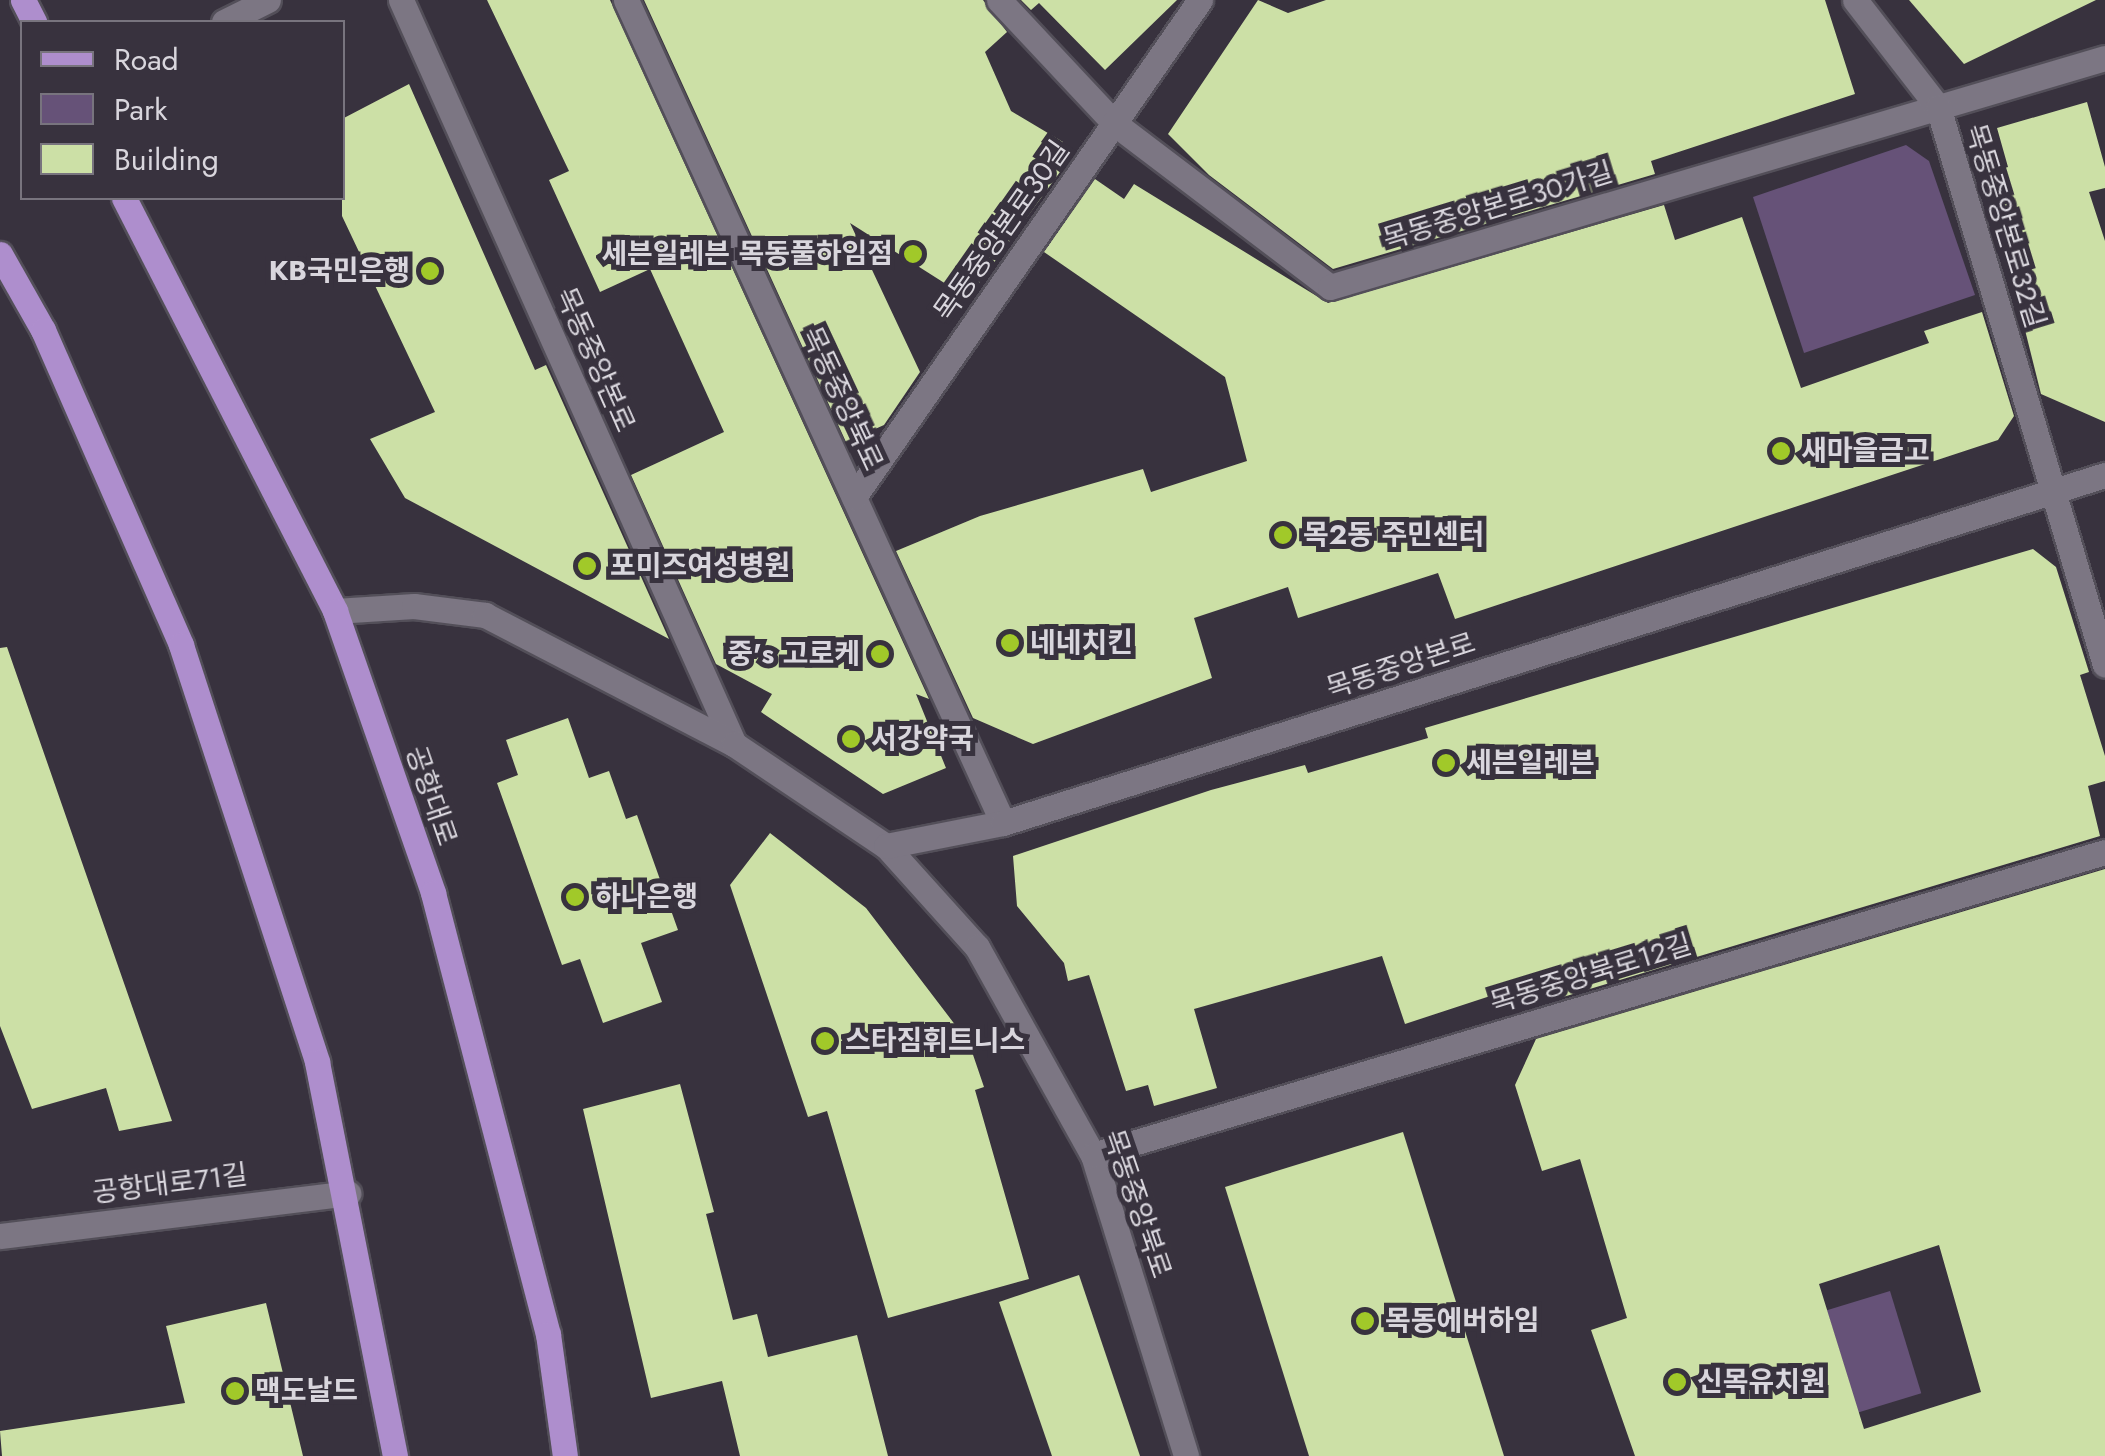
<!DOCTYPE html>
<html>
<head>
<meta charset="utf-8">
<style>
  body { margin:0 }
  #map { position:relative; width:2105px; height:1456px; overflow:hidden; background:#38323e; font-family:Jost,"Noto Sans KR",sans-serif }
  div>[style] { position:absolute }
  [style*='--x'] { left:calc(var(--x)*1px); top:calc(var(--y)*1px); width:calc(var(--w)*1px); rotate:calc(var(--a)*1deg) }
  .green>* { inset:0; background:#665278; transform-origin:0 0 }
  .building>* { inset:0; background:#cce0a6 }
  .roads { filter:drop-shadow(2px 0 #534f59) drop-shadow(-2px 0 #534f59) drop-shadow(0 2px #534f59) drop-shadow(0 -2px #534f59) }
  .minor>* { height:25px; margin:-12.5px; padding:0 12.5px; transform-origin:12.5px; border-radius:12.5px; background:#7c7683 }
  .major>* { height:25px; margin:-12.5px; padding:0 12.5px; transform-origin:12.5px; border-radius:12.5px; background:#ae8ecd }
  .dots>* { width:28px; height:28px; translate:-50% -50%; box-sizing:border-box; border:5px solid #38323e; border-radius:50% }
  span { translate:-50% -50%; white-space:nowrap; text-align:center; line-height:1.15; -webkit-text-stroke:10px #38323e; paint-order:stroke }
  .street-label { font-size:28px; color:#d9d6dd }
  .poi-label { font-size:28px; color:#d9d6dd; font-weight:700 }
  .right { translate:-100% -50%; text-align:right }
  .left { translate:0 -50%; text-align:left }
  .legend { position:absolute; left:20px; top:20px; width:325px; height:180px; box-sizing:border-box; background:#38323e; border:2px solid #78747e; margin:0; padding:12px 18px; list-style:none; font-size:30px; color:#d9d6dd }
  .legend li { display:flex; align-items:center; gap:20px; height:50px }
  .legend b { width:50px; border:2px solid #78747e }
</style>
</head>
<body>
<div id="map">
  <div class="green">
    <i style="clip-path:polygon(1906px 145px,1929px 161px,1975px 295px,1804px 353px,1753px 197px)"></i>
    <i style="left:1890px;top:1291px;width:107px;height:66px;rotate:73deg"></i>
  </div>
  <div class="building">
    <i style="clip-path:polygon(487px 0,610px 0,929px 699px,916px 694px,946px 768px,883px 794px,761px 712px,772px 694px,716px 664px,631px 475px,724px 432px,650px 269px,600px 292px,549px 180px,569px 171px)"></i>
    <i style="clip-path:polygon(644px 0,983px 0,1007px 32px,985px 52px,1011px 111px,1063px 142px,1056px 153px,1068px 161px,968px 298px,850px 223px,920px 372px,884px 425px,846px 442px)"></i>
    <i style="clip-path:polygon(1021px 0,1177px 0,1105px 70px,1039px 3px,1031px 10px)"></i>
    <i style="clip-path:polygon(1258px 0,1288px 13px,1326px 0,1825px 0,1855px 94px,1651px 161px,1655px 174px,1333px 269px,1209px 175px,1168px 134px)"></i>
    <i style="clip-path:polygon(1909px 0,2096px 0,1964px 64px)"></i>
    <i style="clip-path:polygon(409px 84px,535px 370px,546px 365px,669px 639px,405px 498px,370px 439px,435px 412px,342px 216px,342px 119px)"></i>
    <i style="clip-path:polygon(2087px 102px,2105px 167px,2105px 188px,2089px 192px,2105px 241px,2105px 422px,2041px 394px,1986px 174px,2008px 167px,1997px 128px)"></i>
    <i style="clip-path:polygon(1095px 179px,1124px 199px,1134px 184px,1328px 303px,1664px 205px,1675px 240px,1742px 217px,1801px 388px,1929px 343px,1924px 331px,1982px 312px,2014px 416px,1998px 440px,1455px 619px,1438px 573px,1298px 618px,1288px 587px,1194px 618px,1212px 678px,1033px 744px,973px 718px,896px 551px,980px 516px,1143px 469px,1151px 492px,1247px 461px,1225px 377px,1044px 252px)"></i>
    <i style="clip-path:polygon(2033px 549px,2056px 567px,2089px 672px,2080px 675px,2105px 756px,2105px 781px,2088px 786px,2100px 836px,1553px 1000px,1566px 971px,1405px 1024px,1382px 956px,1194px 1009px,1217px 1088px,1154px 1106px,1148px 1085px,1126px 1091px,1089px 975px,1068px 981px,1064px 963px,1017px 906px,1013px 856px,1211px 790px,1305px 765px,1308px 773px,1428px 738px,1425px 728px)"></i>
    <i style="clip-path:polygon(7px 647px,172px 1121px,119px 1131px,106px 1088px,32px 1109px,0 1026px,0 648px)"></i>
    <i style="clip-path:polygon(568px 718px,589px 778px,609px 771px,626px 819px,637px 815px,678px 930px,641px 943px,662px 1002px,603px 1023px,580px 959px,562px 965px,497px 783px,518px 775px,506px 740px)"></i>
    <i style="clip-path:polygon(770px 833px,866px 908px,969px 1043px,984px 1087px,975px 1090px,1029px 1279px,888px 1318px,827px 1111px,808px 1117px,730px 885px)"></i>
    <i style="clip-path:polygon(evenodd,2105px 869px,2105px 1456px,1635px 1456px,1591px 1330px,1627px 1318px,1580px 1159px,1542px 1171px,1515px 1085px,1536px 1039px,2105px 869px,1939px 1245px,1981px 1392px,1864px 1429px,1819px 1284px,1939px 1245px)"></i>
    <i style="clip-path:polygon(680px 1084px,714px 1212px,706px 1214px,733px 1320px,757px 1314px,768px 1357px,857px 1335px,888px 1456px,740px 1456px,722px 1381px,651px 1398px,583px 1109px)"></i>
    <i style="clip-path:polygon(1403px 1132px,1504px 1456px,1309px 1456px,1225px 1187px)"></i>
    <i style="clip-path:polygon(1079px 1275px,1140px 1456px,1052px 1456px,999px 1302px)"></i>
    <i style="clip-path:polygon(266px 1303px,303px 1456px,2px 1456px,0 1431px,185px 1403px,166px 1326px)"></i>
  </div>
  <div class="roads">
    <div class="minor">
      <i style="--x:401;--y:0;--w:815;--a:65.89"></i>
      <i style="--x:626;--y:0;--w:905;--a:65.39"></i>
      <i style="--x:999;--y:0;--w:168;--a:46.9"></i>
      <i style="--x:1114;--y:123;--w:271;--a:37.2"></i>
      <i style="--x:1330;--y:287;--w:808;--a:-16.46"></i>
      <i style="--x:1855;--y:0;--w:135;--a:52.2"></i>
      <i style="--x:1938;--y:107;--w:582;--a:73.34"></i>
      <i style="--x:224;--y:22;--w:49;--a:-26.6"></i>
      <i style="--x:854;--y:497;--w:606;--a:-55.16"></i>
      <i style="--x:335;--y:611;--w:79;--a:-3.6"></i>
      <i style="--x:414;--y:606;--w:72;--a:7.2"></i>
      <i style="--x:485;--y:615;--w:280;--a:27.4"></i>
      <i style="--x:734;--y:744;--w:183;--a:33.9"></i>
      <i style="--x:886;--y:846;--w:136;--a:48"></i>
      <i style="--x:977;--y:947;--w:238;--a:60.9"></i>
      <i style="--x:1093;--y:1155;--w:315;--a:72.8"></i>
      <i style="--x:886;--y:846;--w:119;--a:-11.1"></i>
      <i style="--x:1003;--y:823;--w:1156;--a:-17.53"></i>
      <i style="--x:1093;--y:1155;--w:1056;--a:-16.67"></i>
      <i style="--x:0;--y:1236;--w:351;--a:-7"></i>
    </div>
    <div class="major">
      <i style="--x:23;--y:0;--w:25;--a:63"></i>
      <i style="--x:124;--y:198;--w:464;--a:62.9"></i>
      <i style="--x:335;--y:611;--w:299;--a:70.8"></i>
      <i style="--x:433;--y:893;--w:456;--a:75.4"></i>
      <i style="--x:548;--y:1334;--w:123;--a:82.1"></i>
      <i style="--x:0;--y:254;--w:87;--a:60.5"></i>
      <i style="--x:43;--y:330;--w:344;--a:66.3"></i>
      <i style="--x:181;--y:645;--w:439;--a:71.9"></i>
      <i style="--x:317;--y:1062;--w:402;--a:78.8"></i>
    </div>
  </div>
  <div class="dots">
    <i style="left:913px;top:254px;background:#a1c929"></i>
    <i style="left:430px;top:271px;background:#a1c929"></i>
    <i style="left:1781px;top:451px;background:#a1c929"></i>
    <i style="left:1283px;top:535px;background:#a1c929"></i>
    <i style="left:587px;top:566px;background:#a1c929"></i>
    <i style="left:1010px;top:643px;background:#a1c929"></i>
    <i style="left:880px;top:654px;background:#a1c929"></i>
    <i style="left:851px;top:739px;background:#a1c929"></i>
    <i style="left:1446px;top:763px;background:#a1c929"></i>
    <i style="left:575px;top:897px;background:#a1c929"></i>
    <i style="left:825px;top:1041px;background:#a1c929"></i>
    <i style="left:1365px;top:1321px;background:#a1c929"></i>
    <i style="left:1677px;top:1382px;background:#a1c929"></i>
    <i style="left:235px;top:1391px;background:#a1c929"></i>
  </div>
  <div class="street-label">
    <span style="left:1498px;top:206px;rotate:-17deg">목동중앙본로30가길</span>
    <span style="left:2005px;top:226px;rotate:73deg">목동중앙본로32길</span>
    <span style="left:1002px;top:231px;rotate:-55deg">목동중앙본로30길</span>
    <span style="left:595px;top:360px;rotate:66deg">목동중앙본로</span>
    <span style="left:842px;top:399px;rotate:65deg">목동중앙북로</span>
    <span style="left:1401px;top:666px;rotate:-18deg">목동중앙본로</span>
    <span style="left:431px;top:796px;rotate:71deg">공항대로</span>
    <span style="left:1591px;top:974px;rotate:-17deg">목동중앙북로12길</span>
    <span style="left:170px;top:1184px;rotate:-7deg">공항대로71길</span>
    <span style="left:1137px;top:1204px;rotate:71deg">목동중앙북로</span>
  </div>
  <div class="poi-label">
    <span class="right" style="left:893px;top:254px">세븐일레븐 목동풀하임점</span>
    <span class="right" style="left:410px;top:271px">KB국민은행</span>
    <span class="left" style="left:1801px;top:451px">새마을금고</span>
    <span class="left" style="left:1303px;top:535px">목2동 주민센터</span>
    <span class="left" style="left:610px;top:566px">포미즈여성병원</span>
    <span class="left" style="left:1030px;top:643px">네네치킨</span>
    <span class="right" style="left:860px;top:654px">중's 고로케</span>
    <span class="left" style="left:871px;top:739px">서강약국</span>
    <span class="left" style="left:1466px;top:763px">세븐일레븐</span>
    <span class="left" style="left:595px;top:897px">하나은행</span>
    <span class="left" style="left:845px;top:1041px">스타짐휘트니스</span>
    <span class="left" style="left:1385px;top:1321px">목동에버하임</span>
    <span class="left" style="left:1697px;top:1382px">신목유치원</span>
    <span class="left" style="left:255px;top:1391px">맥도날드</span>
  </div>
  <ul class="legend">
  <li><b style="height:12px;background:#ae8ecd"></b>Road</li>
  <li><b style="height:28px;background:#665278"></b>Park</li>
  <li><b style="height:28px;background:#cce0a6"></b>Building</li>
  </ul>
</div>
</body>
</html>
